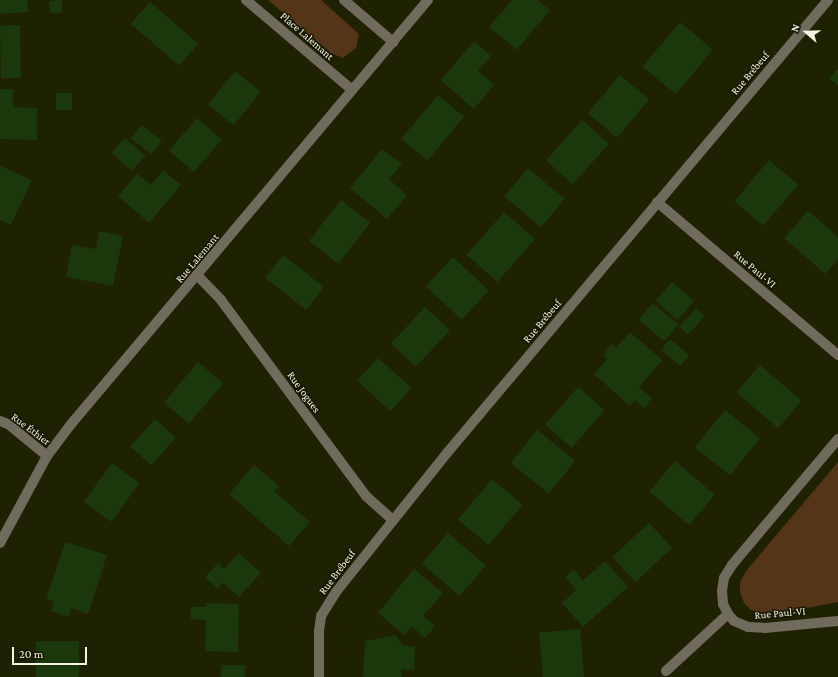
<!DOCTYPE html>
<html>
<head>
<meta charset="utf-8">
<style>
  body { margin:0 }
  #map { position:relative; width:838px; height:677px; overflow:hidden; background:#1f2103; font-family:"Crimson Pro",serif }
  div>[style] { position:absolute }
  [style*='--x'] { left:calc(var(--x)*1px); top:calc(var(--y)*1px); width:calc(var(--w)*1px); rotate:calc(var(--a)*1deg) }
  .green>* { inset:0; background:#543517 }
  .building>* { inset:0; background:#1b380c; transform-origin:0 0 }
  .minor>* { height:10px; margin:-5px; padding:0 5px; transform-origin:5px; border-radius:5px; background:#706b5d }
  span { translate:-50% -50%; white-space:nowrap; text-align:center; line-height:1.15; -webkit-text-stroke:3px #161700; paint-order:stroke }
  .street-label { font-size:11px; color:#f3f5e3 }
  .north { position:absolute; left:786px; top:12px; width:40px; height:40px; -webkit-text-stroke:3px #161700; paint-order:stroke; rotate:290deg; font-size:11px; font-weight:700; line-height:16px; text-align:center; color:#f3f5e3 }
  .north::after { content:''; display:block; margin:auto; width:14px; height:18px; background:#f3f5e3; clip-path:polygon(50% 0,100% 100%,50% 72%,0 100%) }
  .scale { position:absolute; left:12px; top:647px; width:75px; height:18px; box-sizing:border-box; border:2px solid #f3f5e3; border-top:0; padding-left:5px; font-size:12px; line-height:14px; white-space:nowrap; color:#f3f5e3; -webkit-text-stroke:3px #161700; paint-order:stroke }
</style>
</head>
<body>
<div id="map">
  <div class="green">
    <i style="clip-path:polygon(268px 0,321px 0,359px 34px,356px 48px,343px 58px,331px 53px)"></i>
    <i style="clip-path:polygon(838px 462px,838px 602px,770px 615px,751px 610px,744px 603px,740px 592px,740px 582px,746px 571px)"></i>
  </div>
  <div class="building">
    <i style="clip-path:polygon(0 0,27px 0,28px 12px,0 14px)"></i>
    <i style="clip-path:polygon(62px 0,62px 13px,50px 13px,49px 1px)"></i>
    <i style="clip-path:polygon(512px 0,537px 0,550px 10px,517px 50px,489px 27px)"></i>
    <i style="left:150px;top:2px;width:64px;height:29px;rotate:41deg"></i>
    <i style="left:680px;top:22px;width:43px;height:58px;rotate:40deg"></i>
    <i style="left:20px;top:25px;width:53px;height:20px;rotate:89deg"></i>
    <i style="clip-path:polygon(474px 41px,491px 56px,478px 71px,494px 85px,474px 109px,441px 80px)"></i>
    <i style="clip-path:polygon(838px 68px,838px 86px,829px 78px)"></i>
    <i style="left:235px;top:71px;width:33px;height:43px;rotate:39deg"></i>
    <i style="left:620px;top:75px;width:38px;height:50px;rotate:40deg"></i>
    <i style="clip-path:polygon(0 89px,13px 89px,13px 107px,37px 108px,37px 140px,0 139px)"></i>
    <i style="left:56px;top:93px;width:16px;height:17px"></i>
    <i style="left:438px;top:95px;width:34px;height:57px;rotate:40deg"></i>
    <i style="left:197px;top:118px;width:33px;height:43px;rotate:41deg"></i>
    <i style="left:582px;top:120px;width:36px;height:54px;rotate:42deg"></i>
    <i style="left:141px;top:125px;width:26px;height:17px;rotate:37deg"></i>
    <i style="left:125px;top:138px;width:27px;height:20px;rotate:42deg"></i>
    <i style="clip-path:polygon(382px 149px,402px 164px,389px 179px,407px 195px,387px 219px,350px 188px)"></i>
    <i style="left:769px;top:160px;width:38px;height:54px;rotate:40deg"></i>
    <i style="clip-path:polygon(0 166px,32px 180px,11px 225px,0 220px)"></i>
    <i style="left:528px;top:168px;width:48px;height:37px;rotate:40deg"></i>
    <i style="clip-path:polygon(163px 170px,181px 185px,149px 223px,118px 196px,137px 174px,151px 185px)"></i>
    <i style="left:341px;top:200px;width:37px;height:52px;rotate:38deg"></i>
    <i style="clip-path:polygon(808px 211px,838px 237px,838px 259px,825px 274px,784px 238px)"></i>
    <i style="left:504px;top:212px;width:41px;height:57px;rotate:41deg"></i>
    <i style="clip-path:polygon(99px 231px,123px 236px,113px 286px,66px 277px,72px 245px,96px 249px)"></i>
    <i style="left:283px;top:255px;width:52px;height:29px;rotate:38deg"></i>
    <i style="left:453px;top:257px;width:49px;height:40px;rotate:43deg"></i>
    <i style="left:672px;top:282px;width:29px;height:25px;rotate:41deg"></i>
    <i style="left:653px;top:303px;width:33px;height:22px;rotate:40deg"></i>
    <i style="left:425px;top:307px;width:34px;height:50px;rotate:43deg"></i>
    <i style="left:696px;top:308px;width:12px;height:25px;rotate:42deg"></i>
    <i style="clip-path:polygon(630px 332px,662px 360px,639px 387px,652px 398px,644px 408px,635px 400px,630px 406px,594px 374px,607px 359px,603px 355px,612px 344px,616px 348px)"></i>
    <i style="left:670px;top:339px;width:25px;height:14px;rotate:40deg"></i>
    <i style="left:378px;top:358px;width:45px;height:31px;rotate:42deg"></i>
    <i style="left:198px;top:362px;width:33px;height:53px;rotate:40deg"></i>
    <i style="left:760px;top:365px;width:55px;height:36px;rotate:41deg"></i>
    <i style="left:578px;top:387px;width:35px;height:50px;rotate:41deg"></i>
    <i style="left:725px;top:410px;width:45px;height:48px;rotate:39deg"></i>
    <i style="left:155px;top:419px;width:28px;height:37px;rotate:42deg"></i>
    <i style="left:537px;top:430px;width:49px;height:42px;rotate:39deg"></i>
    <i style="left:675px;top:461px;width:52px;height:40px;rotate:40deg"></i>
    <i style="left:112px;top:463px;width:34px;height:48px;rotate:36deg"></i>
    <i style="clip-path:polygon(254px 465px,279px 486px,274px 491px,310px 522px,289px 546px,229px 494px)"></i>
    <i style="left:492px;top:479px;width:40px;height:53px;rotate:40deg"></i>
    <i style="left:649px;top:523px;width:34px;height:50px;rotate:47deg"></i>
    <i style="left:448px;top:533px;width:50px;height:40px;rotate:41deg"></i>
    <i style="clip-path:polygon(65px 542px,107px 555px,88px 614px,71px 608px,69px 617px,51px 611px,54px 601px,46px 599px)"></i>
    <i style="clip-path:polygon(239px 553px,261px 573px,239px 597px,223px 583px,218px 589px,205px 577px,218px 563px,224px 569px)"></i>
    <i style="clip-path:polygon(605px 561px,628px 587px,583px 627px,562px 603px,576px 590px,565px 577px,574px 569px,583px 580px)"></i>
    <i style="clip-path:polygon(414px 569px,443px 593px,423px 616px,435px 626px,425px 638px,412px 626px,404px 635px,378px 613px)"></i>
    <i style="clip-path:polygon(206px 603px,239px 604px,238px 652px,205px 651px,206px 620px,191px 619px,191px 607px,206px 607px)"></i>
    <i style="left:580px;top:629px;width:48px;height:41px;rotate:85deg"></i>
    <i style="clip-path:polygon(395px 635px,403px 646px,415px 647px,414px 670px,401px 669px,401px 677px,363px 677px,365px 641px)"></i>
    <i style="left:36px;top:641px;width:43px;height:36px"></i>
    <i style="left:221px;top:665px;width:24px;height:12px"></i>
  </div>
  <div class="minor">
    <i style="--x:246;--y:0;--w:139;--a:40.3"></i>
    <i style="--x:344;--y:0;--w:65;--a:40.6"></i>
    <i style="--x:657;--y:202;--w:237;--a:40.2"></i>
    <i style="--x:198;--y:276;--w:33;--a:46"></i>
    <i style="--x:221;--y:300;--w:244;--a:53.5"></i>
    <i style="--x:366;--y:496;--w:36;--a:42"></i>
    <i style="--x:0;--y:421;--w:9;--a:21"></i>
    <i style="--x:8;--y:424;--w:50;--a:39.4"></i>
    <i style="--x:838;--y:439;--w:165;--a:130.1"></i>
    <i style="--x:732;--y:565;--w:15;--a:122"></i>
    <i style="--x:724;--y:578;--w:12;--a:99"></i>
    <i style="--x:722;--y:590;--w:14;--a:86"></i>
    <i style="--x:723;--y:604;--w:11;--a:63"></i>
    <i style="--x:728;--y:614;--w:9;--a:49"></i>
    <i style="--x:734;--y:621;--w:15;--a:23"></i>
    <i style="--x:748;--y:627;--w:17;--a:3"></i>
    <i style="--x:765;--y:628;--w:73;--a:-5.5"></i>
    <i style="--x:0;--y:543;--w:99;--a:-61.6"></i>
    <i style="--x:47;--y:456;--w:41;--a:-52.9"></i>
    <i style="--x:72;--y:423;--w:553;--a:-49.92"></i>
    <i style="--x:666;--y:671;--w:84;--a:-42.6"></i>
    <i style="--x:319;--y:677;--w:46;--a:-90"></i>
    <i style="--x:319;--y:631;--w:15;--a:-82"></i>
    <i style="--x:321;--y:616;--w:28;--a:-58"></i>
    <i style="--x:336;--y:592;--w:178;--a:-51.4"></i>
    <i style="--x:447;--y:453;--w:592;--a:-49.93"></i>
  </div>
  <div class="street-label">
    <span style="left:307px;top:36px;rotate:41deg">Place Lalemant</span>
    <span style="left:750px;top:73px;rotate:-50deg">Rue Brébeuf</span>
    <span style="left:197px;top:258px;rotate:-50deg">Rue Lalemant</span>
    <span style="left:755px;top:269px;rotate:40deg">Rue Paul-VI</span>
    <span style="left:542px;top:321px;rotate:-50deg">Rue Brébeuf</span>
    <span style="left:304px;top:392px;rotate:54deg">Rue Jogues</span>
    <span style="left:31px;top:429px;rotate:37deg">Rue Éthier</span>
    <span style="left:337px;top:572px;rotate:-53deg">Rue Brébeuf</span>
    <span style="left:780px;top:613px;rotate:-5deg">Rue Paul-VI</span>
  </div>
  <div class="north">N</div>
  <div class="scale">20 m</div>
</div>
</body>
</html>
